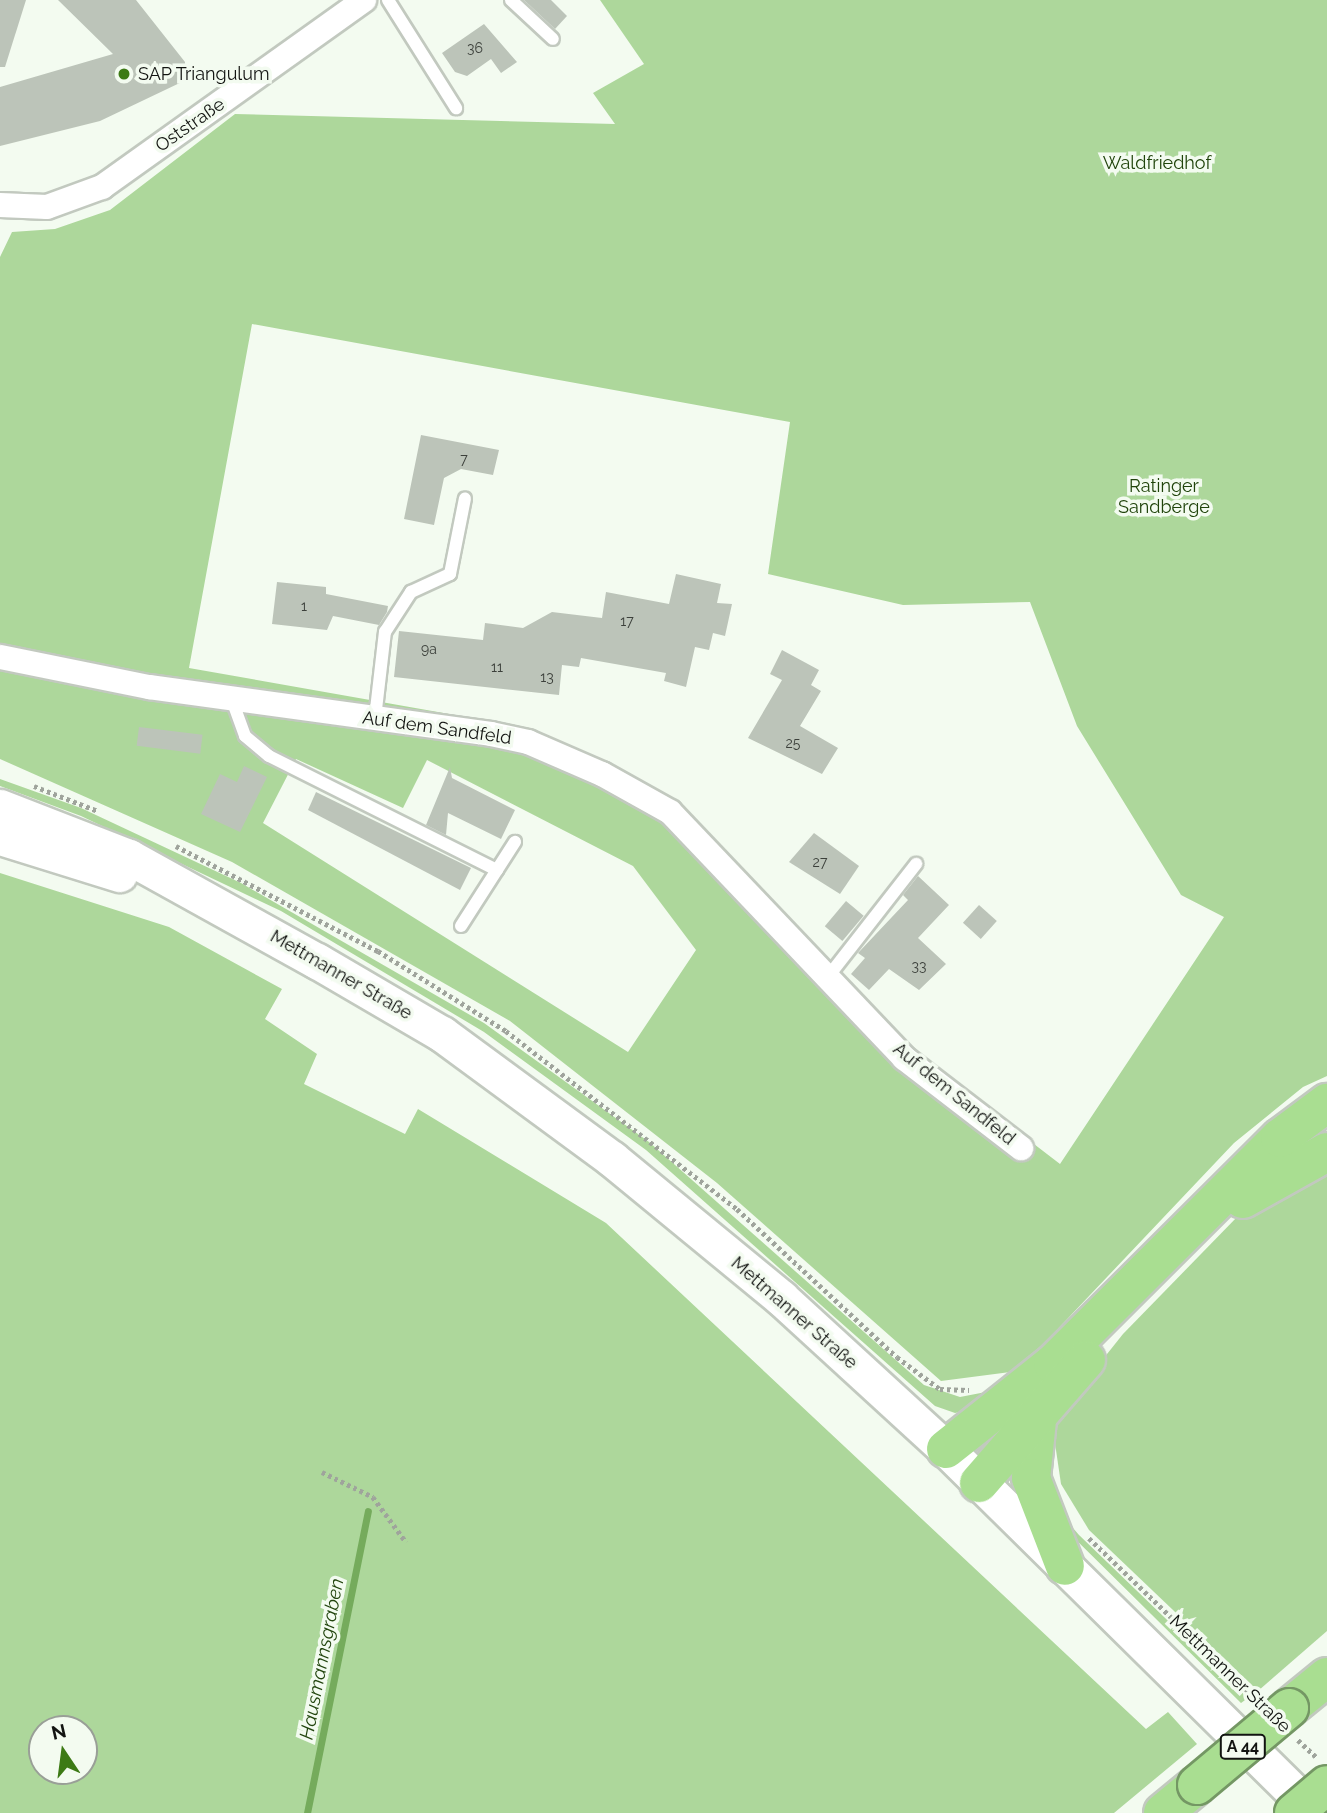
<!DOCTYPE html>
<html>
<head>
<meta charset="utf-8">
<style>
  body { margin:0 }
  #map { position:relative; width:1327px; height:1813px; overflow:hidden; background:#f3fbf0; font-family:Raleway,sans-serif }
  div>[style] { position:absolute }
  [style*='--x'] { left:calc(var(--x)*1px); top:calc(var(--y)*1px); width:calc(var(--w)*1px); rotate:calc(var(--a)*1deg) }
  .green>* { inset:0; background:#add79b }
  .stream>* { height:7px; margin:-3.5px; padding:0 3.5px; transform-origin:3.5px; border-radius:3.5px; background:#75ab5c }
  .building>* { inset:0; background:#bcc4b9; transform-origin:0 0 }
  .path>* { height:4.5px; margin-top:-2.25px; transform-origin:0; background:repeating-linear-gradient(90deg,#9fa49c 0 3.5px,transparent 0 7px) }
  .roads { filter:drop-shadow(2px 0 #c2c9bf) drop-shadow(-2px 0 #c2c9bf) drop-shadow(0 2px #c2c9bf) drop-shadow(0 -2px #c2c9bf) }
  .service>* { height:12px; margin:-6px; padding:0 6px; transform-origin:6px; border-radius:6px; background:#fff }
  .minor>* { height:24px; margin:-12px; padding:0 12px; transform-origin:12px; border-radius:12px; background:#fff }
  .secondary>* { height:35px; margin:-17.5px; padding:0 17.5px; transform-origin:17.5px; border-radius:17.5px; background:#fff }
  .motorway>* { height:38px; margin:-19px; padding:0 19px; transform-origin:19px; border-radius:19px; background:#a9de91 }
  .bridges { filter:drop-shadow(2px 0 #749764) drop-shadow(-2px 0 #749764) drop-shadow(0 2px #749764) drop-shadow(0 -2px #749764) }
  .motorway-bridge>* { height:38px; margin:-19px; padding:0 19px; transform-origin:19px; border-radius:19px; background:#a9de91 }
  .dots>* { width:19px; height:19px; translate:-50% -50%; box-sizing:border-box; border:4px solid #f3fbf0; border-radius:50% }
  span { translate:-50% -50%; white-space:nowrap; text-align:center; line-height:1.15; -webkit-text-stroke:7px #f3fbf0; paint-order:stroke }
  .number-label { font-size:14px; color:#3c403b }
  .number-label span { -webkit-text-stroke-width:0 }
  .shield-label span { padding:2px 5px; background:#f3fbf0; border:2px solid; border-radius:5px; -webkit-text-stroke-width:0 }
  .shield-label { font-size:16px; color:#121411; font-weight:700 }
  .poi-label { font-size:18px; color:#121411 }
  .left { translate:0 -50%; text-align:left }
  .street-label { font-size:18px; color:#121411 }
  .park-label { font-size:18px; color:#20440b }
  .water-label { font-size:19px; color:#22450e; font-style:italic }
  .north { position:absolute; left:28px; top:1715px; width:70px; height:70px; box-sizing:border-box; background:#f3fbf0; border:2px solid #999f97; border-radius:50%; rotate:347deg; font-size:19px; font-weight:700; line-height:28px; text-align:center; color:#121411 }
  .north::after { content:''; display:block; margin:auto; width:24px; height:32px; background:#3d7a15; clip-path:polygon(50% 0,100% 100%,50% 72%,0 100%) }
</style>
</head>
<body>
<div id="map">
  <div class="green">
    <i style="clip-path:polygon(evenodd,600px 0,1327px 0,1327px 1076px,1303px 1087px,1234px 1143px,1018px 1371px,941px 1381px,717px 1183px,510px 1021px,232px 862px,0 759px,0 257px,12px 232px,55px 229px,110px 210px,235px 114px,615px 124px,593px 93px,644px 64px,600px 0,252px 324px,790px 422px,768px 574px,903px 605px,1030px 602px,1077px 726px,1181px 895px,1224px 917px,1060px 1164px,905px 1045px,670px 799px,603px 760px,529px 728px,189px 668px,252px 324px,600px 0,296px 759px,403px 808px,427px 760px,633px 866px,696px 950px,628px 1052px,263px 823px,296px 759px)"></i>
    <i style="clip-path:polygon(0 779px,81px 808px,241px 883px,484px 1023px,649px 1142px,924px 1385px,960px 1397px,991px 1391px,974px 1409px,955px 1413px,935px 1406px,646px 1150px,484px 1032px,281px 911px,81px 816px,0 786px)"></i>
    <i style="clip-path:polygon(evenodd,0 873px,169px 927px,282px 989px,265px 1019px,317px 1054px,304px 1084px,405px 1134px,418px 1109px,606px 1223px,1146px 1729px,1168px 1712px,1197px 1744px,1114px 1813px,0 1813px,0 873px,42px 1729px,84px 1729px,84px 1771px,42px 1771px,42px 1729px)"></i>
    <i style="clip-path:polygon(1327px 1163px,1327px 1631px,1258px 1691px,1089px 1530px,1061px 1484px,1052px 1423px,1123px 1334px,1239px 1215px)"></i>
    <i style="clip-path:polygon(1051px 1486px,1060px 1513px,1079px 1535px,1248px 1698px,1241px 1703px,1062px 1526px,1048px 1506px)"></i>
  </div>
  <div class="stream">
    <i style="--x:307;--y:1813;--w:308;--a:-78.6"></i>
  </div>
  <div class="building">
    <i style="clip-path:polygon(0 0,26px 0,5px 67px,0 67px)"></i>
    <i style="clip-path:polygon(58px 0,136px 0,185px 62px,186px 80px,100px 121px,0 146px,0 87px,113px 54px)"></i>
    <i style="clip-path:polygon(524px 0,551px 0,567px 16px,555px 29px)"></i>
    <i style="clip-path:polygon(484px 24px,517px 62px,501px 73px,491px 59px,467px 76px,455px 72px,442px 53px)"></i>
    <i style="clip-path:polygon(421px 435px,499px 450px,493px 475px,461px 469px,444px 478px,434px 525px,404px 519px)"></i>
    <i style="clip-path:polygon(676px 574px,721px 584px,717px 603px,732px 604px,725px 636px,713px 633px,709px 650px,695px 647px,686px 687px,664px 681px,666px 673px,581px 658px,579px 667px,562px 665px,559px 695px,394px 677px,399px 631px,483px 640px,485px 623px,523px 628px,552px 612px,602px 618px,606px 592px,669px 604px)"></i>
    <i style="clip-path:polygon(277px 582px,326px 587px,326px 594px,388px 606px,387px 612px,379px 625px,333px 616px,327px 630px,272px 624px)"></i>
    <i style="clip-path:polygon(782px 650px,819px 670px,811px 685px,821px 691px,800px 726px,838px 748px,822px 774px,748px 738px,782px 680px,770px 674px)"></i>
    <i style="left:139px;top:727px;width:64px;height:19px;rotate:7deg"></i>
    <i style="clip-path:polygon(244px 766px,267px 777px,240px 832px,201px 814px,220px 774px,237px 782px)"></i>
    <i style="clip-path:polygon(450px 767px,452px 778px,515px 810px,501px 839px,448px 813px,446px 835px,426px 825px)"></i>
    <i style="clip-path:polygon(316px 792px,471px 868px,460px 890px,308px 810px)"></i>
    <i style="clip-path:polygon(814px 833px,859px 866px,840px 894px,789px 862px)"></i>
    <i style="clip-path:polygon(918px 876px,949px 905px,918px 938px,946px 964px,919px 990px,889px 969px,869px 990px,851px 974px,865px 958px,858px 953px,908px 900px,903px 895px)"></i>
    <i style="left:846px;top:901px;width:23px;height:33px;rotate:40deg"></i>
    <i style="left:979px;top:905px;width:24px;height:24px;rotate:42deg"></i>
  </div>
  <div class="path">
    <i style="--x:34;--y:786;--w:69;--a:21.3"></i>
    <i style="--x:176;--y:846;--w:228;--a:27.5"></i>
    <i style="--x:378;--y:951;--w:151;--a:32"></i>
    <i style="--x:506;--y:1031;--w:292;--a:37.6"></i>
    <i style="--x:737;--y:1209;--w:218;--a:42.8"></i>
    <i style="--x:897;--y:1357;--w:54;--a:36.7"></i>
    <i style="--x:940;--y:1389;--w:29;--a:2"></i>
    <i style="--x:322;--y:1472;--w:57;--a:26.1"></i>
    <i style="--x:373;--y:1497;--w:56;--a:53.7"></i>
    <i style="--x:1089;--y:1538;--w:229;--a:43.9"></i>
    <i style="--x:1298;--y:1740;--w:26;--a:43"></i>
  </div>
  <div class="roads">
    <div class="service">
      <i style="--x:388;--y:0;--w:128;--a:57.8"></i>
      <i style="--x:511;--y:0;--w:57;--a:42.9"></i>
      <i style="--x:232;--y:700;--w:38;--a:70"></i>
      <i style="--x:245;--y:736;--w:31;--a:40"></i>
      <i style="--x:269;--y:756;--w:255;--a:26.6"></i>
      <i style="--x:375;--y:718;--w:87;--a:-83.4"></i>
      <i style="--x:385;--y:632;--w:48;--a:-57"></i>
      <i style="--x:411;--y:592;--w:43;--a:-24.8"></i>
      <i style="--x:450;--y:574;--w:77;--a:-78.8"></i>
      <i style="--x:461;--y:926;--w:100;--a:-57.3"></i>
      <i style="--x:827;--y:978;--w:145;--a:-52"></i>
    </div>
    <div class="minor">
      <i style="--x:0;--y:205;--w:47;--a:2.4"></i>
      <i style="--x:47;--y:207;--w:59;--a:-20"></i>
      <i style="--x:102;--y:187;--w:322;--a:-35.5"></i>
      <i style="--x:0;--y:657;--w:152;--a:11.4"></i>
      <i style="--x:149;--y:687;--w:345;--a:7.8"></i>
      <i style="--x:491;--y:734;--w:38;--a:12"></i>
      <i style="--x:528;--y:742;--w:81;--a:23.4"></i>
      <i style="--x:602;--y:774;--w:78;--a:29.2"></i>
      <i style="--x:670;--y:812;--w:340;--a:46.4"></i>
      <i style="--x:904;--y:1058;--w:148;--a:37.6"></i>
    </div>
    <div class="secondary">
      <i style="--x:0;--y:807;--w:138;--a:21.2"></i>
      <i style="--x:129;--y:857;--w:215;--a:29"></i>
      <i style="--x:317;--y:961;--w:145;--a:30.3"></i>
      <i style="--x:442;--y:1034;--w:211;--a:36.3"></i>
      <i style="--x:612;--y:1159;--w:219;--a:39.4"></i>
      <i style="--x:781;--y:1298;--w:224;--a:42.5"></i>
      <i style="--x:946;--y:1449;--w:518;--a:44.61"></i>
      <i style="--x:0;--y:837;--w:125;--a:17.3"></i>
    </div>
    <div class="motorway">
      <i style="--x:1243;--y:1199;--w:96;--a:-29.2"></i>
      <i style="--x:1037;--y:1420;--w:58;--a:95.9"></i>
      <i style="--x:1031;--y:1478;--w:94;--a:68.9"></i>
      <i style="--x:946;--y:1449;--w:137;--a:-38.5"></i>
      <i style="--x:1053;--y:1364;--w:320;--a:-44.9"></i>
      <i style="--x:1280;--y:1138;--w:59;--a:-36.7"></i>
      <i style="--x:979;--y:1483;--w:163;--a:-49"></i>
      <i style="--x:1289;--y:1708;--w:49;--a:-39.2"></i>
      <i style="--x:1163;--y:1813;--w:44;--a:-39.5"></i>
    </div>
  </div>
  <div class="bridges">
    <div class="motorway-bridge">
      <i style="--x:1197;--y:1785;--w:120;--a:-39.9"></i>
      <i style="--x:1294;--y:1813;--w:43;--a:-40.3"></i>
    </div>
  </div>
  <div class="dots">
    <i style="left:124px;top:74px;background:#3d7a15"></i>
  </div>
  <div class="number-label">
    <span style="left:475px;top:48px">36</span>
    <span style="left:464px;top:459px">7</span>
    <span style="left:304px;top:606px">1</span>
    <span style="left:627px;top:621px">17</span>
    <span style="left:429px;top:649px">9a</span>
    <span style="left:497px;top:667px">11</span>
    <span style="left:547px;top:677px">13</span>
    <span style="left:793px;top:743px">25</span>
    <span style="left:820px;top:862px">27</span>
    <span style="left:919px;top:966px">33</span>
  </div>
  <div class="shield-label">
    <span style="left:1243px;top:1747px">A 44</span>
  </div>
  <div class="poi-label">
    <span class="left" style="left:138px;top:74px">SAP Triangulum</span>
  </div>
  <div class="street-label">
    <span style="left:190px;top:125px;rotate:-35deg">Oststraße</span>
    <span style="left:437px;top:728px;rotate:8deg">Auf dem Sandfeld</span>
    <span style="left:341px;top:975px;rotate:30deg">Mettmanner Straße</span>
    <span style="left:954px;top:1094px;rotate:39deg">Auf dem Sandfeld</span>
    <span style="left:794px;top:1313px;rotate:41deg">Mettmanner Straße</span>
    <span style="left:1230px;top:1674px;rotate:44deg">Mettmanner Straße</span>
  </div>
  <div class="park-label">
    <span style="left:1157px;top:163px">Waldfriedhof</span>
    <span style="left:1164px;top:497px">Ratinger<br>Sandberge</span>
  </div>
  <div class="water-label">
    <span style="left:322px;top:1659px;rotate:-79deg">Hausmannsgraben</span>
  </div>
  <div class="north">N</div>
</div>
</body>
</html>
